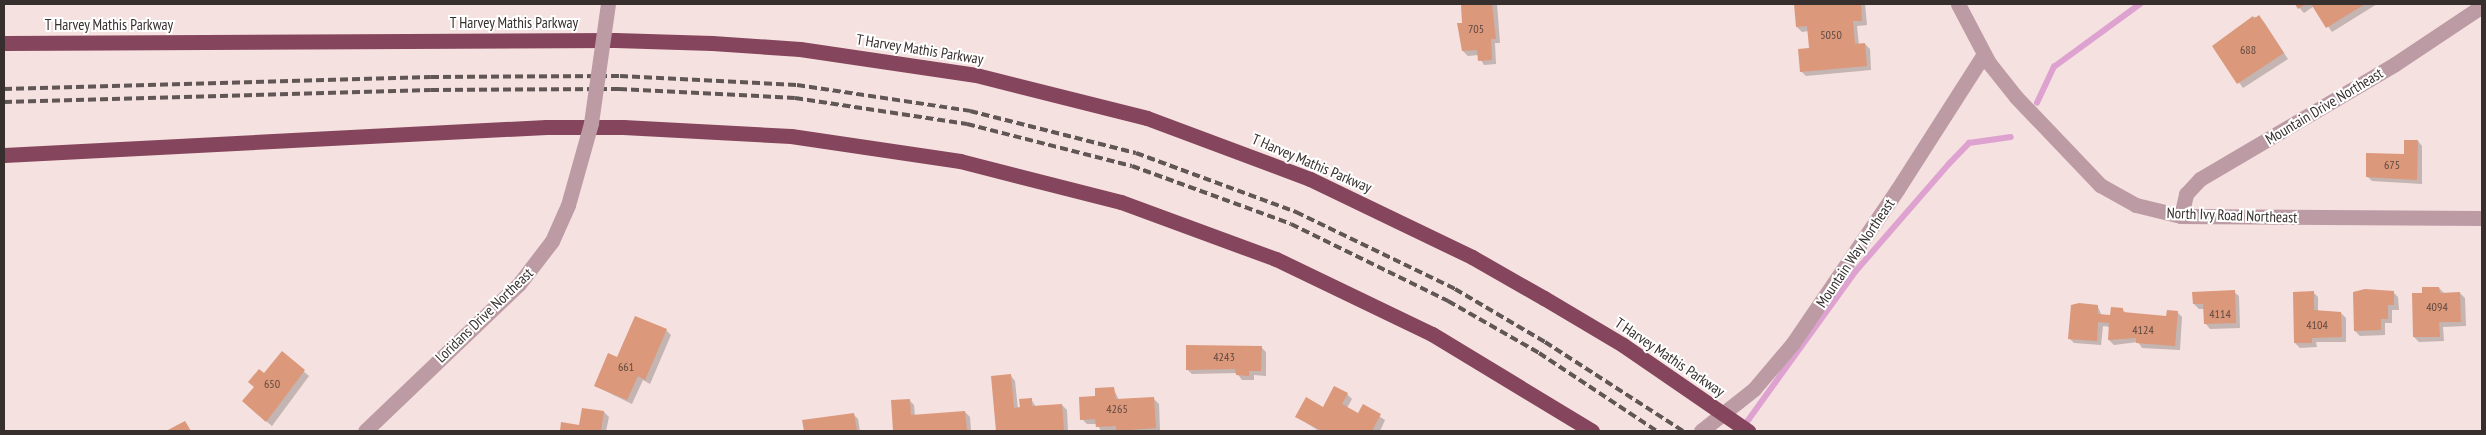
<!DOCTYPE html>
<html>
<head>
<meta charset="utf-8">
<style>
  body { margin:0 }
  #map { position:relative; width:2486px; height:435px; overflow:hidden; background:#f5e1df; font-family:"PT Sans Narrow",sans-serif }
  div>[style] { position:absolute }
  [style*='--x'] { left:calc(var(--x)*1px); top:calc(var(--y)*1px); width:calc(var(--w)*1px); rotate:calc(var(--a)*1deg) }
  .shadow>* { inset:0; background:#0003 }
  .stream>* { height:5.5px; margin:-2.75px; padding:0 2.75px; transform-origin:2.75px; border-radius:2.75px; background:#dea2d0 }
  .building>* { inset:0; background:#db987a }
  .street>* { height:15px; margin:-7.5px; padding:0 7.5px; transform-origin:7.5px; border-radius:7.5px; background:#bc9ba5 }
  .highway>* { height:15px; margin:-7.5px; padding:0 7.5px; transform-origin:7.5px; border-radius:7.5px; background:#85455c }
  .rail>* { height:4px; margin-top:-2px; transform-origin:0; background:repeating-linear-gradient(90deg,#605655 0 8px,transparent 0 12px) }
  .street-bridge>* { height:15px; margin:-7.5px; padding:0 7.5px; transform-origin:7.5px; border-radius:7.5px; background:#bc9ba5 }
  .highway-bridge>* { height:15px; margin:-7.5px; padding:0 7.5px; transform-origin:7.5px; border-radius:7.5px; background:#85455c }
  span { translate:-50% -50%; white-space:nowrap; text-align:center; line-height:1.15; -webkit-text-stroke:4px #fff; paint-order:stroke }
  .number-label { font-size:12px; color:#5f4941 }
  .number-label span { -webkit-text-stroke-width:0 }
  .street-label { font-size:15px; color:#362f2e }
  .frame { position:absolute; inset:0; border:5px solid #362f2e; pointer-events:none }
</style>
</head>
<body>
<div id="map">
  <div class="shadow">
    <i style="clip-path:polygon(1476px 4px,1497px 4px,1500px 43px,1495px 43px,1496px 64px,1484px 65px,1478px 55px,1468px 56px,1463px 51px,1463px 24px)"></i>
    <i style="clip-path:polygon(1795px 4px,1865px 4px,1867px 25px,1857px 26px,1859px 45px,1865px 44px,1870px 49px,1871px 70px,1806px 76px,1801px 71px,1810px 49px,1809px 31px,1802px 32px,1797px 27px)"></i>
    <i style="clip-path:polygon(2296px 4px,2377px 4px,2332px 32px,2314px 6px,2304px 13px)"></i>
    <i style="clip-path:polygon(2253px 17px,2259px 17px,2264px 22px,2288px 59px,2243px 88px,2214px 47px)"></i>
    <i style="clip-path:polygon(2418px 141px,2422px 146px,2422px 184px,2372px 181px,2367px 176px,2405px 155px)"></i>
    <i style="clip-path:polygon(2439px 288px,2444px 293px,2460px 293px,2465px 298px,2466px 326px,2443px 327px,2444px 341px,2419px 342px,2414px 337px,2424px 294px)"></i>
    <i style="clip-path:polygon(2234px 292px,2239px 296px,2240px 328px,2210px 329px,2206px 324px,2205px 309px,2199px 309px,2194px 304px)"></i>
    <i style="clip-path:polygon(2313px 292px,2318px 297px,2318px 311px,2341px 313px,2346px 318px,2346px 342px,2316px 342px,2317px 347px,2300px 348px,2295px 343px)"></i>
    <i style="clip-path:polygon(2393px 292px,2398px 297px,2399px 310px,2392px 310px,2392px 323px,2385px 323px,2385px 335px,2360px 336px,2355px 331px)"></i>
    <i style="clip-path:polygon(2098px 307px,2102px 316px,2111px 316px,2122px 309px,2127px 314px,2167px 317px,2177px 312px,2182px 317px,2180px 350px,2142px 348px,2138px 342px,2114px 345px,2109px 340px,2110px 327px,2103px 326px,2101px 345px,2074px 343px,2069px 338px)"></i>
    <i style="clip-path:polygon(666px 330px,671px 335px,650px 384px,643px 380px,632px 404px,595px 386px,618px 359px)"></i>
    <i style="clip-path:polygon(1261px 347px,1266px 352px,1266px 376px,1254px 375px,1254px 380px,1242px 380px,1237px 373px,1192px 374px,1187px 369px)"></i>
    <i style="clip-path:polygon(282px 353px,309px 376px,272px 426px,248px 406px,264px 375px)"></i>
    <i style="clip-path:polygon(1011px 376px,1015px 381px,1018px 409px,1031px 399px,1036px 407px,1062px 405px,1067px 410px,1068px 431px,997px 431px,992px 377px)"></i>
    <i style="clip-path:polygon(1113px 388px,1119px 400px,1154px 399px,1159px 404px,1160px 431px,1101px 431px,1097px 424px,1087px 424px,1082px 419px,1096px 397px)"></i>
    <i style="clip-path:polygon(1347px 394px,1352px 399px,1347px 408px,1359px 415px,1363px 406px,1385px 420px,1380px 431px,1319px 431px,1297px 417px,1323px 408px)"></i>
    <i style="clip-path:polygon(909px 400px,914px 405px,915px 416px,965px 412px,970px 417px,971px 431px,894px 431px,892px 401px)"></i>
    <i style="clip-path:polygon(583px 409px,604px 412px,609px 417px,606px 431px,561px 431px,562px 424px,580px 426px)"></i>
    <i style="clip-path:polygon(853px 414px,858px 419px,860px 431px,805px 431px,804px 421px)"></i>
  </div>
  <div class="stream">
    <i style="--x:2037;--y:103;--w:40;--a:-65"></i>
    <i style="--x:2054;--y:67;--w:107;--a:-36.2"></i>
    <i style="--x:1744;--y:426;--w:190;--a:-54.2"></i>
    <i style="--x:1855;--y:272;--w:143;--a:-49"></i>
    <i style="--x:1949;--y:164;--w:29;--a:-46"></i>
    <i style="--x:1969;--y:143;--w:42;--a:-8.1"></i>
  </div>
  <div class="building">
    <i style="clip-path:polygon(1492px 4px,1496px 39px,1491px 39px,1492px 60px,1478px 61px,1477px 50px,1462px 51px,1457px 23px,1462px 23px,1461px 5px)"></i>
    <i style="clip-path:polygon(1794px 4px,1861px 4px,1862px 21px,1853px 21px,1855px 44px,1865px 43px,1867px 66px,1800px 72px,1798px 49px,1809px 48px,1807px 26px,1796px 27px)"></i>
    <i style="clip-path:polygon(2295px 4px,2306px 4px,2298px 9px)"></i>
    <i style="clip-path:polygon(2311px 4px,2365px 4px,2326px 28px)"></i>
    <i style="clip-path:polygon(2259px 15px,2284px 53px,2237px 84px,2212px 46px,2253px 16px,2254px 19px)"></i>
    <i style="clip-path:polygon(2404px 140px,2418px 140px,2417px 180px,2366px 177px,2366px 153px,2404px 154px)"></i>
    <i style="clip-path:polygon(2422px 287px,2439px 287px,2440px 293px,2460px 292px,2461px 322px,2439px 322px,2440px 337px,2413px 337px,2412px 293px,2422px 293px)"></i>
    <i style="clip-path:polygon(2365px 289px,2394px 291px,2394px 305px,2388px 305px,2388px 319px,2381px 319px,2381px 330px,2354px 331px,2353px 292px)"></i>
    <i style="clip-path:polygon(2235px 290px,2236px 323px,2204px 324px,2203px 304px,2193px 304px,2192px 292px)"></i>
    <i style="clip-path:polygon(2314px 291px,2314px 310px,2341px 312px,2342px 337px,2312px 338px,2312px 343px,2294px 343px,2293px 292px)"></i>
    <i style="clip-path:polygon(2079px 303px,2098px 305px,2098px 314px,2110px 315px,2111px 307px,2123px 308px,2123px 312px,2166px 316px,2167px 310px,2178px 311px,2175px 346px,2136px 343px,2136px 338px,2108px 340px,2109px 323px,2098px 322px,2097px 341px,2068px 339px,2071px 305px)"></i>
    <i style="clip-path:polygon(635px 316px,667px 329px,645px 380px,638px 376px,627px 400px,594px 386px,608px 353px,617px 357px)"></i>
    <i style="clip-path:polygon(1186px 345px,1262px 346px,1261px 371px,1249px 371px,1249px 376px,1236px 375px,1235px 369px,1186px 370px)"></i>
    <i style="clip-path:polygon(282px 351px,305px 370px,266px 422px,242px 401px,254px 387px,248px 382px,259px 369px,264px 373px)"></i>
    <i style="clip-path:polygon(1011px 374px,1014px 408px,1020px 407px,1019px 399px,1032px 398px,1032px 406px,1062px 404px,1064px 431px,996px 431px,991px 376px)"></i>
    <i style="clip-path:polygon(1334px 386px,1348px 393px,1342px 404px,1358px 413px,1363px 404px,1381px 414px,1372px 431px,1322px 431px,1295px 417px,1306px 397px,1323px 407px)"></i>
    <i style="clip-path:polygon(1114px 387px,1116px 399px,1154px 397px,1156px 428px,1116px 431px,1116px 426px,1096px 427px,1095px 419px,1080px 420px,1079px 397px,1095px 396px,1095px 388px)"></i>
    <i style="clip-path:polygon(910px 399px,911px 415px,965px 411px,967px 431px,893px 431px,891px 400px)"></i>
    <i style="clip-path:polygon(582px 408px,604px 411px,601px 431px,560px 431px,561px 422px,579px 425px)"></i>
    <i style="clip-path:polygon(854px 413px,857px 431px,804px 431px,802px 420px)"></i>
    <i style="clip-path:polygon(185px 421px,191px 431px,166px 431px)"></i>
  </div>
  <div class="street">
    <i style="--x:1958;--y:4;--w:67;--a:62.3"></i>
    <i style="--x:1989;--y:63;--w:43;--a:51.5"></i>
    <i style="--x:2016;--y:97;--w:122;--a:46.3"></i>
    <i style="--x:2100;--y:185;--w:41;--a:29.1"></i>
    <i style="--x:2136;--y:205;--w:46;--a:13.7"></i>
    <i style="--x:2181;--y:216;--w:301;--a:0.4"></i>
    <i style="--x:2181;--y:216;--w:23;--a:-77"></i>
    <i style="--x:2186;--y:194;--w:21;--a:-47"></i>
    <i style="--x:2200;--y:179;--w:226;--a:-30.5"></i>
    <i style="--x:2395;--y:64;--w:105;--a:-33.7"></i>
    <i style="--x:365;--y:431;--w:213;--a:-43.7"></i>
    <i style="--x:519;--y:284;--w:54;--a:-52.5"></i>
    <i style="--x:1701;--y:431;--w:68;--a:-38.4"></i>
    <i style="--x:1754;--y:389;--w:60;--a:-49.7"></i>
    <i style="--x:1793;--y:343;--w:185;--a:-55.8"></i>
    <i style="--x:1897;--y:190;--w:161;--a:-57.4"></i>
  </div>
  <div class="highway">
    <i style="--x:4;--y:43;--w:611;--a:-0.28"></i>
    <i style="--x:615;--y:40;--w:97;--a:1.8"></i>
    <i style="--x:712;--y:43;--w:88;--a:3.9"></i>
    <i style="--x:800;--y:49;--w:178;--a:8.4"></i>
    <i style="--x:976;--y:75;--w:176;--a:14.1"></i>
    <i style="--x:1147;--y:118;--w:174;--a:20.5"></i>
    <i style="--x:1310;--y:179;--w:180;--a:25.7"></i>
    <i style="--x:1472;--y:257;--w:83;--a:29.7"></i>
    <i style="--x:4;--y:155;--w:543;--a:-2.96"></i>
    <i style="--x:546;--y:127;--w:77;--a:0"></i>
    <i style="--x:623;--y:127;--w:168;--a:3.1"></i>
    <i style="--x:791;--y:136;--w:171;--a:8.4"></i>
    <i style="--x:960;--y:161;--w:166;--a:14.3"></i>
    <i style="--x:1121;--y:202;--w:165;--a:20.2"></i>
    <i style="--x:1276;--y:259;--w:173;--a:25.7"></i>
    <i style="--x:1432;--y:334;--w:187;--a:31.2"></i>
  </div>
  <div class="rail">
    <i style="--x:4;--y:89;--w:427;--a:-1.6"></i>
    <i style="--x:431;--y:77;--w:189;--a:-0.3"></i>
    <i style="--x:620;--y:76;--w:177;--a:2.9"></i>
    <i style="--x:797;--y:85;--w:175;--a:8.5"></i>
    <i style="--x:970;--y:111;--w:171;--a:14.2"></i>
    <i style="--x:1136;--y:153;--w:171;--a:20.2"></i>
    <i style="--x:1296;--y:212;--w:177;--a:25.8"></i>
    <i style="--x:1455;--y:289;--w:104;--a:30.5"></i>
    <i style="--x:1545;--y:342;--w:164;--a:32.8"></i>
    <i style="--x:4;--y:102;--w:427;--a:-1.6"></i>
    <i style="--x:431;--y:90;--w:188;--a:-0.3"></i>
    <i style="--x:619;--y:89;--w:176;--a:2.9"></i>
    <i style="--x:795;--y:98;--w:174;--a:8.6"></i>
    <i style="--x:967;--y:124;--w:170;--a:14.3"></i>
    <i style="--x:1132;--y:166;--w:169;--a:20"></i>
    <i style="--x:1291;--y:224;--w:175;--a:26.1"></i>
    <i style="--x:1448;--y:301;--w:105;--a:29.7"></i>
    <i style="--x:1539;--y:353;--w:141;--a:33.5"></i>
  </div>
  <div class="street-bridge">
    <i style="--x:552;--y:241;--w:39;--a:-66"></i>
    <i style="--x:568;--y:205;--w:85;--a:-74.3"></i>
    <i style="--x:591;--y:123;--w:120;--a:-81.9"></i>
  </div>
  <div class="highway-bridge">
    <i style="--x:1544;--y:298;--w:92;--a:30.7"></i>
    <i style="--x:1623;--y:345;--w:152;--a:34.5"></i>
  </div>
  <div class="number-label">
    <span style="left:1476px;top:29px">705</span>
    <span style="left:1831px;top:35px">5050</span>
    <span style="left:2248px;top:50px">688</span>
    <span style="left:2392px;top:165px">675</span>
    <span style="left:2437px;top:307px">4094</span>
    <span style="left:2220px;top:314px">4114</span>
    <span style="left:2317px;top:325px">4104</span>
    <span style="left:2143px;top:330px">4124</span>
    <span style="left:1224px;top:357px">4243</span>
    <span style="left:626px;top:367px">661</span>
    <span style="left:272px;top:384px">650</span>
    <span style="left:1117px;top:409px">4265</span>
  </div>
  <div class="street-label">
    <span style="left:514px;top:23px">T Harvey Mathis Parkway</span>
    <span style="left:109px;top:25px">T Harvey Mathis Parkway</span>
    <span style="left:920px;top:49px;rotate:9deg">T Harvey Mathis Parkway</span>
    <span style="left:2324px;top:106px;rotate:-31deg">Mountain Drive Northeast</span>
    <span style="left:1312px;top:163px;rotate:23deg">T Harvey Mathis Parkway</span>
    <span style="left:2232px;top:215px;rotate:2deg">North Ivy Road Northeast</span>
    <span style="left:1855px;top:253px;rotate:-56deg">Mountain Way Northeast</span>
    <span style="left:484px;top:315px;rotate:-44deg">Loridans Drive Northeast</span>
    <span style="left:1670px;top:357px;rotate:34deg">T Harvey Mathis Parkway</span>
  </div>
  <div class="frame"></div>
</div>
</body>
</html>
